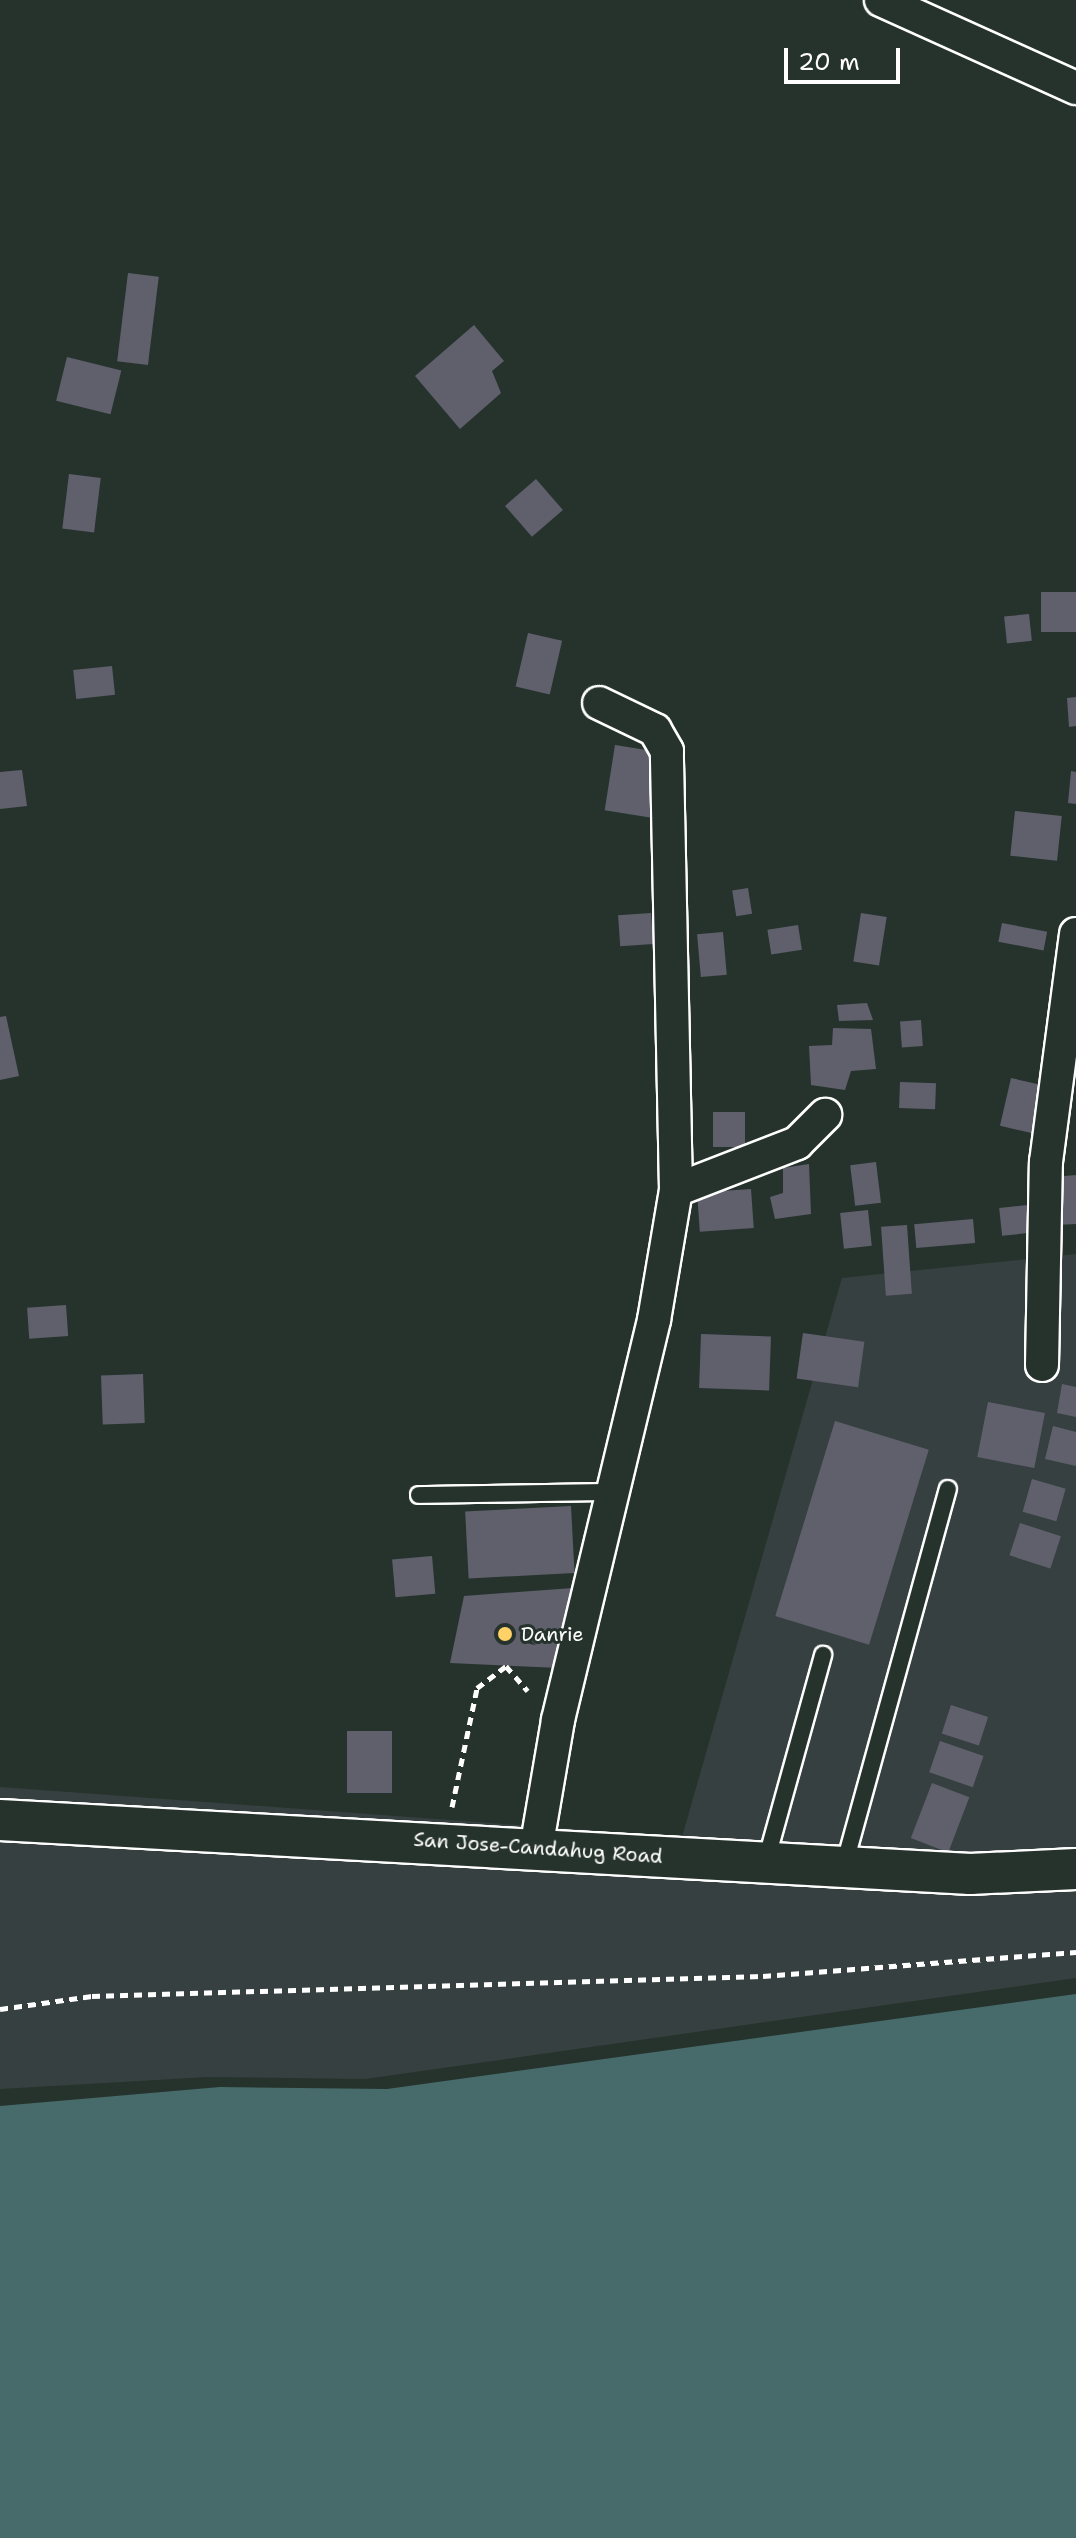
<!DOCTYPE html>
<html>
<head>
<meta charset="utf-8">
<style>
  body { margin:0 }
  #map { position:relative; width:1076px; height:2538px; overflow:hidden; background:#26332d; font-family:"Shantell Sans",sans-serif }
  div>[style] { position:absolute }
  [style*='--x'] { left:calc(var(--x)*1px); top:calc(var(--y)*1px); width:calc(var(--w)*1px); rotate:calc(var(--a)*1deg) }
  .built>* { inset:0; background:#374040 }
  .water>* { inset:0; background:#476b6b }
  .building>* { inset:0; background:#60606d; transform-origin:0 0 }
  .path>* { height:5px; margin-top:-2.5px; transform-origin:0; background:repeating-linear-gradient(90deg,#fff 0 8px,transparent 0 14px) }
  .roads { filter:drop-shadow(2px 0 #fff) drop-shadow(-2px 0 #fff) drop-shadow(0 2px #fff) drop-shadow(0 -2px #fff) }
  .service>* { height:16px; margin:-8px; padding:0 8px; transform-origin:8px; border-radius:8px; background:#26332d }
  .minor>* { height:32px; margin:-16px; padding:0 16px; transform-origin:16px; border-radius:16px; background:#26332d }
  .tertiary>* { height:40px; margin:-20px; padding:0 20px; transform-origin:20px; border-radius:20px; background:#26332d }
  .dots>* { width:22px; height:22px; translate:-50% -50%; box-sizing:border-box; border:4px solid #26332d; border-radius:50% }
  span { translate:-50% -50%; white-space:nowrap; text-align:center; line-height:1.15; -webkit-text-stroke:6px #26332d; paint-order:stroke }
  .poi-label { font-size:20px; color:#fff }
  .left { translate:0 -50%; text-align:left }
  .street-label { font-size:20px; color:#fff }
  .scale { position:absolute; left:784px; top:48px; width:116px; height:36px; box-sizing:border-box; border:4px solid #fff; border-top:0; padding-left:10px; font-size:24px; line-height:28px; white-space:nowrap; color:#fff; -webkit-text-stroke:6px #26332d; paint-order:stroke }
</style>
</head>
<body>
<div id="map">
  <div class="built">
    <i style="clip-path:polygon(1076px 1254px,1076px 1978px,365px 2079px,208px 2077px,0 2089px,0 1787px,682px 1837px,842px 1278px)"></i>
  </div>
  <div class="water">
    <i style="clip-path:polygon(1076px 1994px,1076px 2538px,0 2538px,0 2106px,220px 2087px,387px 2089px)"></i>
  </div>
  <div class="building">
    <i style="left:128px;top:273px;width:31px;height:89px;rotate:7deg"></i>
    <i style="clip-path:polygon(474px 325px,504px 361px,492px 371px,501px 393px,460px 429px,415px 376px)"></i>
    <i style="left:67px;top:357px;width:56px;height:45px;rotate:14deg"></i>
    <i style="left:69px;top:474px;width:32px;height:55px;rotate:7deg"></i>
    <i style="left:536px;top:479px;width:41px;height:41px;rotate:49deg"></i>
    <i style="left:1076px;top:592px;width:40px;height:35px;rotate:90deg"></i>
    <i style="left:1029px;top:614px;width:27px;height:25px;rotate:84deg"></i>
    <i style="left:528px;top:633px;width:35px;height:55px;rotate:13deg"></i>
    <i style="left:112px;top:666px;width:29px;height:39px;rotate:84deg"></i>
    <i style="clip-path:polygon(1076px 697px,1076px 726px,1069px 727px,1067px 698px)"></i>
    <i style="left:615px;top:745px;width:46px;height:66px;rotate:9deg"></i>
    <i style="clip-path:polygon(22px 770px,27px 806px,0 809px,0 772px)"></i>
    <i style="clip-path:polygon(1071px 771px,1076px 772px,1076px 804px,1068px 803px)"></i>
    <i style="left:1015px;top:811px;width:47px;height:45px;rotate:6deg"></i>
    <i style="left:748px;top:888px;width:26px;height:16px;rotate:81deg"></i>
    <i style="left:651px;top:913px;width:31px;height:33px;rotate:86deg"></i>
    <i style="left:861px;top:913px;width:26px;height:49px;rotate:9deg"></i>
    <i style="left:1002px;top:923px;width:46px;height:19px;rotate:11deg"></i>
    <i style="left:798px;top:925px;width:25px;height:31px;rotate:81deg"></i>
    <i style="left:723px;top:932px;width:43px;height:26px;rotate:85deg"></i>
    <i style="clip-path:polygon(867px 1003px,873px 1020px,839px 1021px,837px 1005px)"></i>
    <i style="clip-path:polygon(6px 1016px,19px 1076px,0 1080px,0 1017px)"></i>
    <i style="left:921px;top:1020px;width:26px;height:21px;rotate:86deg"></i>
    <i style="clip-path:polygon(833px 1028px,871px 1029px,876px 1069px,851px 1071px,845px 1090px,811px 1085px,809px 1046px,832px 1045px)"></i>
    <i style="left:1011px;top:1078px;width:36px;height:49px;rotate:13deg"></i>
    <i style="left:900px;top:1082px;width:36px;height:26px;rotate:2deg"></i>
    <i style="left:713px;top:1112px;width:32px;height:35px"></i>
    <i style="left:876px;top:1162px;width:41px;height:26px;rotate:83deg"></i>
    <i style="clip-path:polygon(809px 1164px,811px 1214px,775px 1219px,770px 1197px,783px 1193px,783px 1168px)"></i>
    <i style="clip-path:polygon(1076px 1175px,1076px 1224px,1056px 1225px,1053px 1177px)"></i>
    <i style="left:751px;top:1189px;width:39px;height:54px;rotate:86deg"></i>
    <i style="left:1037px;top:1204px;width:28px;height:38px;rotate:84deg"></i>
    <i style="left:868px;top:1210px;width:36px;height:28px;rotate:84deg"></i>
    <i style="left:973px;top:1219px;width:24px;height:59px;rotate:85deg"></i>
    <i style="left:907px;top:1225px;width:69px;height:26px;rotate:86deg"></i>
    <i style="left:66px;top:1305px;width:31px;height:39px;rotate:86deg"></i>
    <i style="left:803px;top:1333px;width:62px;height:46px;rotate:8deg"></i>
    <i style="left:701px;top:1334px;width:70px;height:54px;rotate:2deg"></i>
    <i style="left:143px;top:1374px;width:49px;height:42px;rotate:88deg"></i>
    <i style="clip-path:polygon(1062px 1384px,1076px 1387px,1076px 1417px,1057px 1413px)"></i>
    <i style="left:988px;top:1402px;width:58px;height:56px;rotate:11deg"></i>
    <i style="left:835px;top:1421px;width:98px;height:204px;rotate:17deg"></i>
    <i style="clip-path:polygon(1053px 1426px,1076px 1432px,1076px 1466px,1045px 1459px)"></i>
    <i style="left:1032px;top:1479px;width:35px;height:34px;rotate:16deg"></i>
    <i style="left:571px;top:1506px;width:67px;height:106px;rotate:87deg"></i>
    <i style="left:1020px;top:1523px;width:43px;height:34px;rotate:18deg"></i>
    <i style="left:432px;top:1556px;width:38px;height:40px;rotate:85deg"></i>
    <i style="clip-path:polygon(573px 1588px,560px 1668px,450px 1663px,464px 1596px)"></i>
    <i style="left:951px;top:1705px;width:39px;height:30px;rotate:18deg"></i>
    <i style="left:347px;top:1731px;width:45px;height:62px"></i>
    <i style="left:940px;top:1741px;width:46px;height:33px;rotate:19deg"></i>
    <i style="left:932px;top:1783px;width:40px;height:59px;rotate:21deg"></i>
  </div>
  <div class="path">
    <i style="--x:452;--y:1807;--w:122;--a:-78.1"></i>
    <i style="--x:477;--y:1688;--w:36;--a:-37"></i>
    <i style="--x:506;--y:1666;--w:33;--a:49"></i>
    <i style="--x:0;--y:2009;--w:93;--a:-8"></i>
    <i style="--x:92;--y:1996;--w:671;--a:-1.71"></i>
    <i style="--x:763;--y:1976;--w:314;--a:-4.4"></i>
  </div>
  <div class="roads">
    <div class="service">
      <i style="--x:419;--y:1495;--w:194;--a:-0.9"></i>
      <i style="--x:766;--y:1861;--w:214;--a:-74.5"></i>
      <i style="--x:844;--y:1866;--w:391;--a:-74.6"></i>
    </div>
    <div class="minor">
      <i style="--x:881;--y:0;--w:214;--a:24.3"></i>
      <i style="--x:676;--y:1190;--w:130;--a:-21.2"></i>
      <i style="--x:797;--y:1143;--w:40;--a:-45"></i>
      <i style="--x:1042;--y:1365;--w:203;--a:-88.9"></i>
      <i style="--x:1046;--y:1162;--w:230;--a:-82.5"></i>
      <i style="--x:536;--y:1849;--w:131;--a:-80.3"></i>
      <i style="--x:558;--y:1720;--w:411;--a:-76.5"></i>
      <i style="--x:654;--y:1320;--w:132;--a:-80.4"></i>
      <i style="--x:676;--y:1190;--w:439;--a:-91.2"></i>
      <i style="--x:667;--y:751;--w:24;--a:-120"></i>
      <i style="--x:655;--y:730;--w:62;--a:-154.3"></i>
    </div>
    <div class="tertiary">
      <i style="--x:0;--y:1820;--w:972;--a:3.19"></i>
      <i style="--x:970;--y:1874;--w:106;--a:-2.7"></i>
    </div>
  </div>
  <div class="dots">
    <i style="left:505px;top:1634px;background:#ffd166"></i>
  </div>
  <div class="poi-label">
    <span class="left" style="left:521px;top:1634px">Danrie</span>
  </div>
  <div class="street-label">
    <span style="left:538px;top:1848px;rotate:4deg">San Jose-Candahug Road</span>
  </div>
  <div class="scale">20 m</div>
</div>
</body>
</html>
